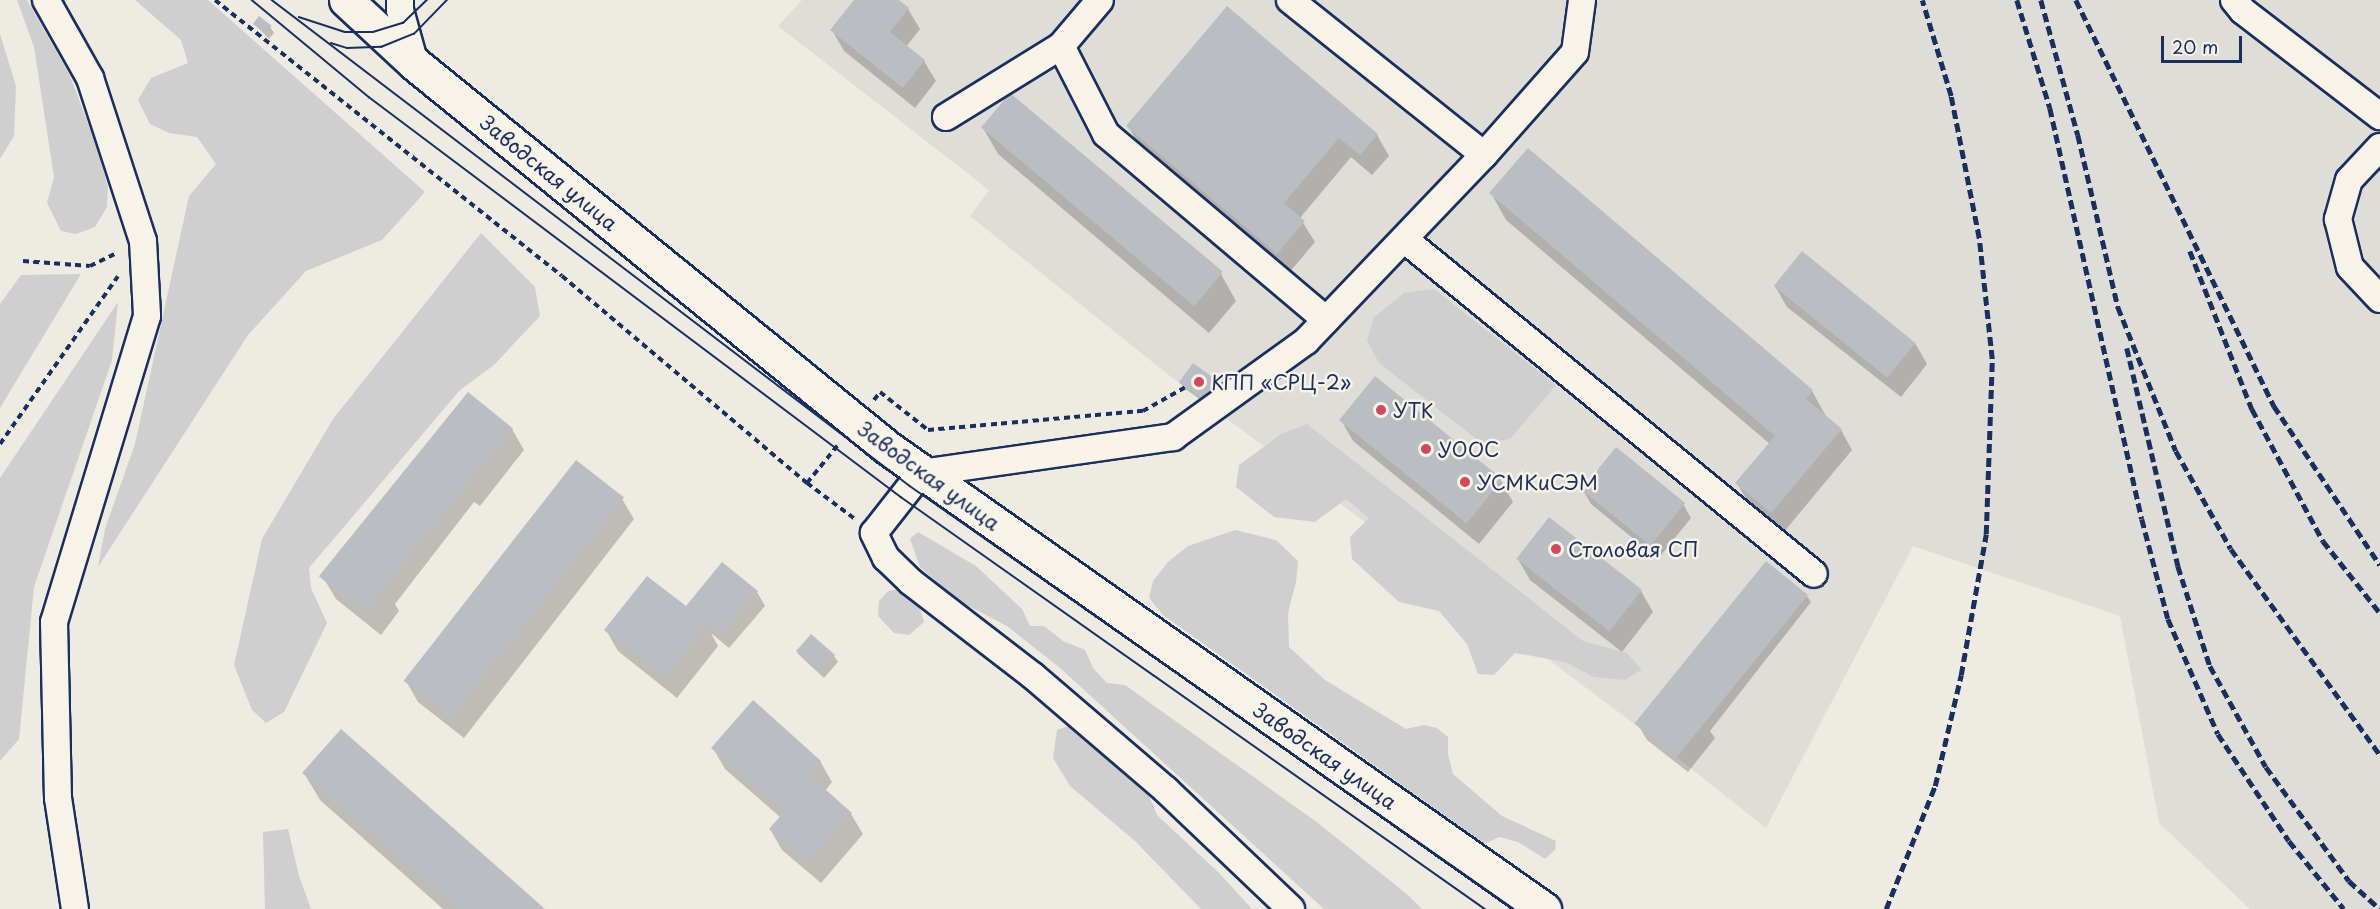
<!DOCTYPE html>
<html>
<head>
<meta charset="utf-8">
<style>
  body { margin:0 }
  #map { position:relative; width:2380px; height:909px; overflow:hidden; background:#eeebe2; font-family:"Playpen Sans",sans-serif }
  div>[style] { position:absolute }
  [style*='--x'] { left:calc(var(--x)*1px); top:calc(var(--y)*1px); width:calc(var(--w)*1px); rotate:calc(var(--a)*1deg) }
  .built>* { inset:0; background:#deddd8 }
  .green>* { inset:0; background:#cfcfcf }
  .shadow>* { inset:0; background:#0003 }
  .building>* { inset:0; background:#babdc2; transform-origin:0 0 }
  .path>* { height:4px; margin-top:-2px; transform-origin:0; background:repeating-linear-gradient(90deg,#1b2f5e 0 6px,transparent 0 10.5px) }
  .roads { filter:drop-shadow(2px 0 #1b2f5e) drop-shadow(-2px 0 #1b2f5e) drop-shadow(0 2px #1b2f5e) drop-shadow(0 -2px #1b2f5e) }
  .minor>* { height:26px; margin:-13px; padding:0 13px; transform-origin:13px; border-radius:13px; background:#f7f3e8 }
  .major>* { height:33px; margin:-16.5px; padding:0 16.5px; transform-origin:16.5px; border-radius:16.5px; background:#f7f3e8 }
  .tram>* { height:1.5px; margin:-0.75px; padding:0 0.75px; transform-origin:0.75px; border-radius:0.75px; background:#1b2f5e }
  .rail>* { height:4.5px; margin-top:-2.25px; transform-origin:0; background:repeating-linear-gradient(90deg,#1b2f5e 0 9px,transparent 0 13.5px) }
  .dots>* { width:16px; height:16px; translate:-50% -50%; box-sizing:border-box; border:3px solid #f7f3e8; border-radius:50% }
  span { translate:-50% -50%; white-space:nowrap; text-align:center; line-height:1.15; -webkit-text-stroke:5px #f7f3e8; paint-order:stroke }
  .street-label { font-size:20px; color:#1b2f5e }
  .poi-label { font-size:20px; color:#1b2f5e }
  .left { translate:0 -50%; text-align:left }
  .scale { position:absolute; left:2161px; top:36px; width:81px; height:27px; box-sizing:border-box; border:3px solid #1b2f5e; border-top:0; padding-left:8px; font-size:18px; line-height:21px; white-space:nowrap; color:#1b2f5e; -webkit-text-stroke:4px #f7f3e8; paint-order:stroke }
</style>
</head>
<body>
<div id="map">
  <div class="built">
    <i style="clip-path:polygon(802px 0,2380px 0,2380px 909px,2250px 909px,2159px 823px,2120px 616px,1913px 546px,1766px 828px,1637px 726px,1170px 376px,970px 216px,989px 190px,778px 26px)"></i>
  </div>
  <div class="green">
    <i style="clip-path:polygon(17px 0,27px 0,70px 76px,97px 147px,108px 187px,107px 207px,95px 227px,76px 234px,61px 231px,47px 203px,54px 177px,34px 47px)"></i>
    <i style="clip-path:polygon(103px 0,208px 0,425px 192px,382px 240px,306px 271px,248px 335px,98px 567px,105px 529px,135px 444px,189px 196px,216px 164px,197px 137px,169px 133px,150px 124px,138px 100px,151px 78px,188px 63px,181px 40px,135px 0)"></i>
    <i style="clip-path:polygon(0 34px,16px 86px,14px 136px,0 159px)"></i>
    <i style="clip-path:polygon(481px 233px,535px 287px,540px 316px,494px 365px,460px 390px,309px 568px,311px 588px,327px 623px,284px 712px,266px 723px,252px 710px,234px 665px,262px 539px,333px 419px)"></i>
    <i style="clip-path:polygon(81px 274px,0 408px,0 304px,21px 275px)"></i>
    <i style="clip-path:polygon(1434px 289px,1556px 385px,1511px 438px,1484px 445px,1379px 363px,1367px 340px,1374px 317px,1404px 293px)"></i>
    <i style="clip-path:polygon(118px 302px,112px 360px,34px 587px,19px 739px,0 761px,0 478px)"></i>
    <i style="clip-path:polygon(1307px 424px,1583px 641px,1627px 653px,1642px 670px,1624px 680px,1594px 677px,1565px 662px,1515px 653px,1494px 675px,1478px 674px,1467px 644px,1439px 611px,1399px 602px,1352px 559px,1350px 537px,1369px 518px,1346px 499px,1315px 522px,1274px 517px,1236px 487px,1239px 465px,1281px 434px)"></i>
    <i style="clip-path:polygon(1235px 530px,1276px 540px,1298px 561px,1296px 582px,1288px 613px,1289px 647px,1325px 680px,1406px 729px,1424px 725px,1437px 728px,1448px 737px,1448px 754px,1453px 774px,1502px 816px,1556px 841px,1555px 850px,1545px 859px,1518px 842px,1499px 837px,1485px 844px,1163px 615px,1149px 598px,1153px 581px,1168px 562px,1188px 546px)"></i>
    <i style="clip-path:polygon(918px 532px,976px 566px,1022px 609px,1030px 626px,1044px 626px,1063px 641px,1085px 650px,1093px 668px,1107px 683px,1125px 685px,1318px 823px,1408px 895px,1422px 909px,1324px 909px,1060px 668px,1007px 626px,959px 601px,920px 567px,910px 539px)"></i>
    <i style="clip-path:polygon(899px 589px,918px 602px,924px 622px,909px 635px,894px 633px,878px 616px,879px 601px,888px 591px)"></i>
    <i style="clip-path:polygon(1074px 724px,1144px 784px,1157px 815px,1219px 873px,1252px 909px,1201px 909px,1135px 841px,1070px 786px,1053px 758px,1057px 730px)"></i>
    <i style="clip-path:polygon(288px 829px,299px 876px,311px 909px,265px 909px,263px 832px)"></i>
  </div>
  <div class="shadow">
    <i style="clip-path:polygon(856px 0,897px 0,908px 9px,920px 29px,906px 47px,924px 61px,936px 81px,915px 108px,844px 51px,832px 30px)"></i>
    <i style="clip-path:polygon(255px 24px,270px 27px,274px 33px,269px 39px)"></i>
    <i style="clip-path:polygon(1128px 126px,1377px 135px,1389px 156px,1372px 175px,1351px 157px,1300px 218px,1315px 242px,1289px 273px,1140px 146px)"></i>
    <i style="clip-path:polygon(983px 128px,1221px 274px,1236px 301px,1209px 333px,998px 154px)"></i>
    <i style="clip-path:polygon(1528px 150px,1812px 391px,1827px 418px,1841px 430px,1852px 450px,1783px 533px,1749px 504px,1737px 483px,1770px 444px,1506px 220px,1491px 193px)"></i>
    <i style="clip-path:polygon(1775px 286px,1915px 343px,1927px 364px,1901px 397px,1787px 307px)"></i>
    <i style="clip-path:polygon(1180px 382px,1218px 383px,1221px 389px,1209px 406px,1184px 388px)"></i>
    <i style="clip-path:polygon(1341px 420px,1501px 481px,1513px 502px,1479px 544px,1353px 441px)"></i>
    <i style="clip-path:polygon(512px 429px,524px 450px,480px 506px,474px 502px,395px 604px,399px 611px,381px 635px,336px 599px,324px 579px)"></i>
    <i style="clip-path:polygon(1583px 490px,1683px 504px,1691px 518px,1658px 559px,1591px 504px)"></i>
    <i style="clip-path:polygon(622px 499px,634px 519px,464px 738px,418px 702px,406px 681px)"></i>
    <i style="clip-path:polygon(1549px 519px,1641px 591px,1653px 612px,1622px 652px,1530px 580px,1518px 559px)"></i>
    <i style="clip-path:polygon(757px 592px,765px 606px,729px 648px,711px 633px,718px 646px,677px 698px,618px 651px,606px 630px,691px 613px)"></i>
    <i style="clip-path:polygon(1807px 596px,1811px 602px,1710px 731px,1715px 738px,1688px 772px,1647px 740px,1639px 726px)"></i>
    <i style="clip-path:polygon(797px 653px,834px 656px,838px 662px,824px 678px)"></i>
    <i style="clip-path:polygon(713px 748px,820px 761px,832px 782px,825px 791px,851px 814px,863px 834px,821px 883px,782px 850px,770px 829px,780px 817px,725px 769px)"></i>
    <i style="clip-path:polygon(304px 773px,542px 909px,443px 909px,320px 800px)"></i>
  </div>
  <div class="building">
    <i style="clip-path:polygon(854px 0,899px 0,909px 8px,890px 32px,925px 60px,903px 88px,830px 30px)"></i>
    <i style="clip-path:polygon(1227px 6px,1378px 134px,1360px 155px,1339px 138px,1284px 203px,1305px 221px,1277px 254px,1126px 126px)"></i>
    <i style="left:259px;top:16px;width:16px;height:10px;rotate:38deg"></i>
    <i style="left:1010px;top:93px;width:278px;height:45px;rotate:40deg"></i>
    <i style="clip-path:polygon(1528px 148px,1813px 390px,1806px 399px,1842px 429px,1771px 513px,1735px 483px,1775px 436px,1489px 193px)"></i>
    <i style="left:1802px;top:251px;width:146px;height:45px;rotate:39deg"></i>
    <i style="left:1193px;top:363px;width:32px;height:24px;rotate:36deg"></i>
    <i style="left:1375px;top:376px;width:164px;height:57px;rotate:39deg"></i>
    <i style="left:468px;top:392px;width:58px;height:237px;rotate:39deg"></i>
    <i style="left:1616px;top:447px;width:89px;height:55px;rotate:39deg"></i>
    <i style="left:576px;top:460px;width:61px;height:280px;rotate:38deg"></i>
    <i style="left:1549px;top:517px;width:118px;height:53px;rotate:38deg"></i>
    <i style="left:1766px;top:561px;width:54px;height:209px;rotate:39deg"></i>
    <i style="clip-path:polygon(722px 562px,758px 591px,721px 636px,707px 624px,665px 678px,604px 630px,647px 576px,686px 606px)"></i>
    <i style="left:811px;top:634px;width:32px;height:23px;rotate:41deg"></i>
    <i style="clip-path:polygon(753px 700px,821px 761px,809px 775px,852px 813px,808px 863px,769px 829px,784px 812px,711px 748px)"></i>
    <i style="clip-path:polygon(341px 729px,545px 909px,456px 909px,302px 773px)"></i>
  </div>
  <div class="path">
    <i style="--x:215;--y:0;--w:443;--a:38.5"></i>
    <i style="--x:562;--y:276;--w:321;--a:40.2"></i>
    <i style="--x:807;--y:483;--w:60;--a:36.9"></i>
    <i style="--x:23;--y:261;--w:67;--a:4.3"></i>
    <i style="--x:90;--y:266;--w:30;--a:-26"></i>
    <i style="--x:874;--y:400;--w:10;--a:-53"></i>
    <i style="--x:880;--y:392;--w:61;--a:38.4"></i>
    <i style="--x:928;--y:430;--w:216;--a:-5.1"></i>
    <i style="--x:1143;--y:411;--w:49;--a:-29.2"></i>
    <i style="--x:0;--y:444;--w:205;--a:-54.9"></i>
    <i style="--x:807;--y:483;--w:49;--a:-50.8"></i>
  </div>
  <div class="roads">
    <div class="minor">
      <i style="--x:46;--y:0;--w:90;--a:60.6"></i>
      <i style="--x:90;--y:78;--w:171;--a:72"></i>
      <i style="--x:143;--y:241;--w:75;--a:86.9"></i>
      <i style="--x:147;--y:316;--w:320;--a:106.9"></i>
      <i style="--x:54;--y:622;--w:176;--a:88.7"></i>
      <i style="--x:58;--y:798;--w:112;--a:81.3"></i>
      <i style="--x:400;--y:0;--w:10;--a:90"></i>
      <i style="--x:400;--y:10;--w:56;--a:74.5"></i>
      <i style="--x:1290;--y:0;--w:248;--a:38.6"></i>
      <i style="--x:2234;--y:0;--w:14;--a:51"></i>
      <i style="--x:2243;--y:11;--w:173;--a:37.5"></i>
      <i style="--x:1061;--y:46;--w:99;--a:62.9"></i>
      <i style="--x:1106;--y:134;--w:288;--a:40.2"></i>
      <i style="--x:946;--y:117;--w:135;--a:-31.7"></i>
      <i style="--x:1061;--y:46;--w:60;--a:-49.7"></i>
      <i style="--x:2380;--y:147;--w:45;--a:133.2"></i>
      <i style="--x:2349;--y:180;--w:41;--a:105.8"></i>
      <i style="--x:2338;--y:219;--w:49;--a:76"></i>
      <i style="--x:2350;--y:267;--w:44;--a:46.8"></i>
      <i style="--x:1404;--y:239;--w:529;--a:39.25"></i>
      <i style="--x:1291;--y:909;--w:173;--a:-136.4"></i>
      <i style="--x:1166;--y:790;--w:175;--a:-139.4"></i>
      <i style="--x:1033;--y:676;--w:154;--a:-142.4"></i>
      <i style="--x:911;--y:582;--w:35;--a:-136"></i>
      <i style="--x:886;--y:558;--w:28;--a:-116"></i>
      <i style="--x:874;--y:533;--w:76;--a:-51.9"></i>
      <i style="--x:921;--y:473;--w:255;--a:-8.1"></i>
      <i style="--x:1173;--y:437;--w:164;--a:-35.8"></i>
      <i style="--x:1306;--y:341;--w:257;--a:-46.3"></i>
      <i style="--x:1484;--y:155;--w:137;--a:-48.5"></i>
      <i style="--x:1575;--y:52;--w:52;--a:-82.3"></i>
    </div>
    <div class="major">
      <i style="--x:346;--y:0;--w:94;--a:42.8"></i>
      <i style="--x:415;--y:64;--w:609;--a:39.07"></i>
      <i style="--x:888;--y:448;--w:802;--a:35.1"></i>
    </div>
  </div>
  <div class="tram">
    <i style="--x:252;--y:0;--w:152;--a:39.7"></i>
    <i style="--x:369;--y:97;--w:666;--a:36.94"></i>
    <i style="--x:901;--y:497;--w:715;--a:35.2"></i>
    <i style="--x:272;--y:0;--w:802;--a:37.3"></i>
    <i style="--x:910;--y:486;--w:737;--a:35"></i>
    <i style="--x:299;--y:17;--w:48;--a:18.1"></i>
    <i style="--x:345;--y:32;--w:28;--a:0"></i>
    <i style="--x:373;--y:32;--w:31;--a:-17"></i>
    <i style="--x:403;--y:23;--w:33;--a:-44"></i>
    <i style="--x:331;--y:43;--w:17;--a:17"></i>
    <i style="--x:347;--y:48;--w:34;--a:-2"></i>
    <i style="--x:381;--y:47;--w:35;--a:-22"></i>
    <i style="--x:414;--y:34;--w:47;--a:-45.9"></i>
  </div>
  <div class="rail">
    <i style="--x:2017;--y:0;--w:113;--a:73"></i>
    <i style="--x:2050;--y:108;--w:421;--a:77.4"></i>
    <i style="--x:2142;--y:519;--w:103;--a:75.4"></i>
    <i style="--x:2168;--y:619;--w:125;--a:66.5"></i>
    <i style="--x:2218;--y:734;--w:128;--a:56.4"></i>
    <i style="--x:2289;--y:841;--w:87;--a:51"></i>
    <i style="--x:2041;--y:0;--w:140;--a:74.7"></i>
    <i style="--x:2078;--y:135;--w:177;--a:76.9"></i>
    <i style="--x:2118;--y:307;--w:155;--a:68.1"></i>
    <i style="--x:2176;--y:451;--w:112;--a:60.7"></i>
    <i style="--x:2231;--y:549;--w:254;--a:54.1"></i>
    <i style="--x:2076;--y:0;--w:452;--a:64"></i>
    <i style="--x:2274;--y:406;--w:191;--a:56.3"></i>
    <i style="--x:2190;--y:251;--w:170;--a:68.6"></i>
    <i style="--x:2252;--y:409;--w:150;--a:61.7"></i>
    <i style="--x:2323;--y:541;--w:92;--a:51.6"></i>
    <i style="--x:2127;--y:348;--w:224;--a:76.8"></i>
    <i style="--x:2178;--y:566;--w:105;--a:72.3"></i>
    <i style="--x:2210;--y:666;--w:115;--a:61"></i>
    <i style="--x:2266;--y:767;--w:141;--a:53.9"></i>
    <i style="--x:2349;--y:881;--w:42;--a:42.1"></i>
    <i style="--x:1886;--y:909;--w:132;--a:-68.3"></i>
    <i style="--x:1935;--y:786;--w:114;--a:-76.8"></i>
    <i style="--x:1961;--y:675;--w:143;--a:-79.9"></i>
    <i style="--x:1986;--y:534;--w:175;--a:-88"></i>
    <i style="--x:1992;--y:359;--w:122;--a:-96.1"></i>
    <i style="--x:1979;--y:238;--w:145;--a:-101.2"></i>
    <i style="--x:1951;--y:96;--w:100;--a:-106.8"></i>
  </div>
  <div class="dots">
    <i style="left:1199px;top:382px;background:#d1495b"></i>
    <i style="left:1381px;top:410px;background:#d1495b"></i>
    <i style="left:1426px;top:449px;background:#d1495b"></i>
    <i style="left:1465px;top:482px;background:#d1495b"></i>
    <i style="left:1556px;top:549px;background:#d1495b"></i>
  </div>
  <div class="street-label">
    <span style="left:549px;top:173px;rotate:39deg">Заводская улица</span>
    <span style="left:929px;top:476px;rotate:36deg">Заводская улица</span>
    <span style="left:1325px;top:756px;rotate:35deg">Заводская улица</span>
  </div>
  <div class="poi-label">
    <span class="left" style="left:1211px;top:382px">КПП «СРЦ-2»</span>
    <span class="left" style="left:1393px;top:410px">УТК</span>
    <span class="left" style="left:1438px;top:449px">УООС</span>
    <span class="left" style="left:1477px;top:482px">УСМКиСЭМ</span>
    <span class="left" style="left:1568px;top:549px">Столовая СП</span>
  </div>
  <div class="scale">20 m</div>
</div>
</body>
</html>
